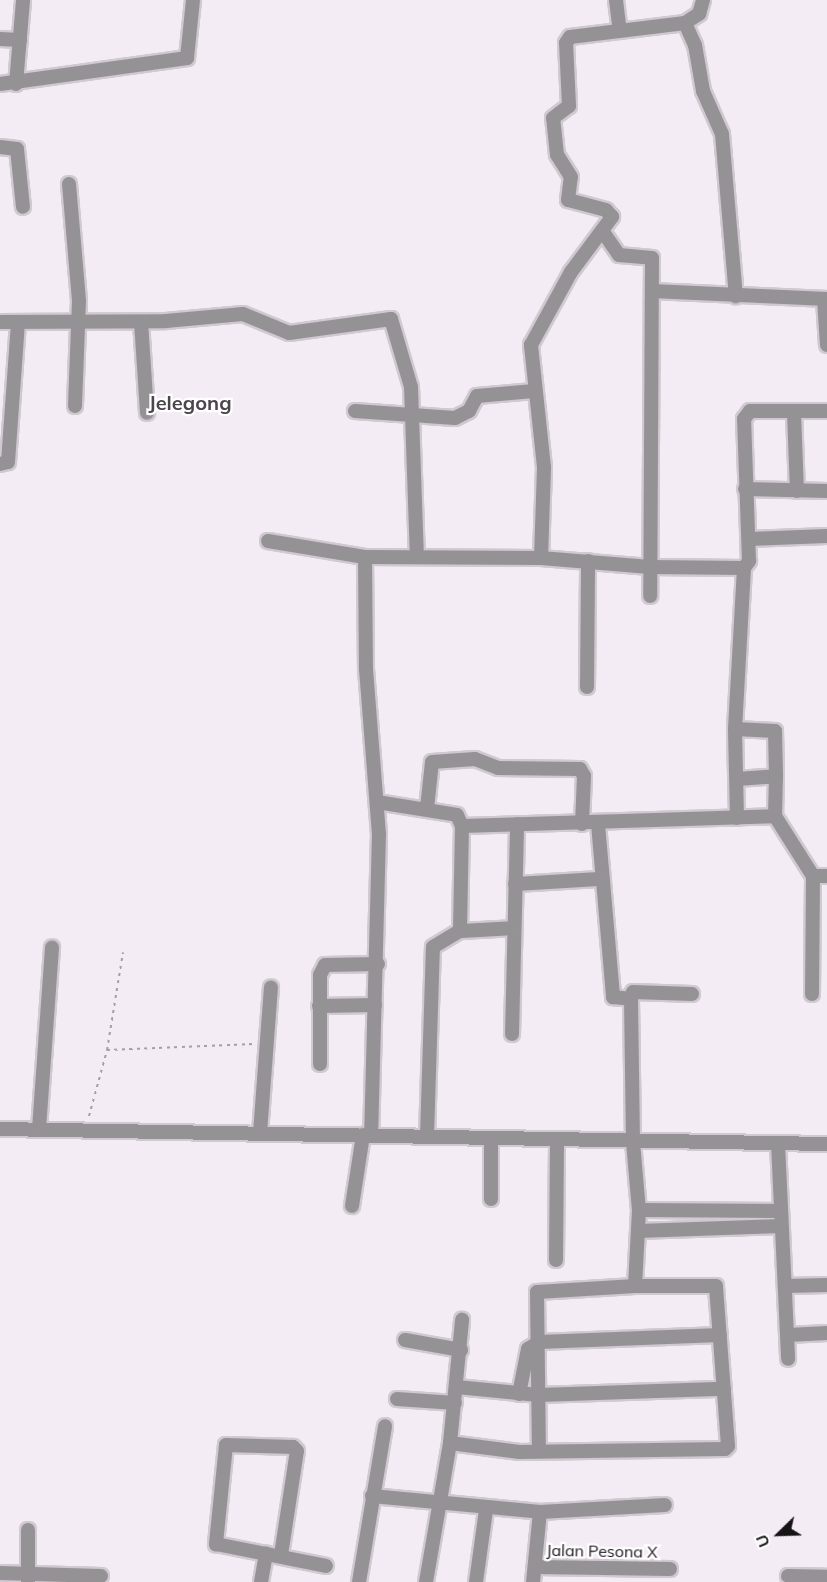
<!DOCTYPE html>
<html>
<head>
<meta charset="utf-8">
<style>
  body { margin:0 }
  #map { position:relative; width:827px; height:1582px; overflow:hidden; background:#f4ecf4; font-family:Mulish,sans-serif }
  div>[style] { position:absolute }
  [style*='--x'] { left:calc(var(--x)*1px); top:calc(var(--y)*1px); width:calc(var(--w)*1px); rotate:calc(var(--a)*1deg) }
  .path>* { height:2px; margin-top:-1px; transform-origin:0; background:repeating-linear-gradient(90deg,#a59ea5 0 3px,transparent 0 7.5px) }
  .roads { filter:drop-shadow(2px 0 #d1c9d1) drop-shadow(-2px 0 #d1c9d1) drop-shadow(0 2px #d1c9d1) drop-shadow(0 -2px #d1c9d1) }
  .minor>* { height:14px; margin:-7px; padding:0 7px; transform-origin:7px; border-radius:7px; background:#959295 }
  span { translate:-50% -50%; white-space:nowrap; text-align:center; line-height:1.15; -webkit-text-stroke:4.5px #fff; paint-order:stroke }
  .street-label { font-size:16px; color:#171417 }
  .quarter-label { font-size:20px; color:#4b454c; font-weight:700 }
  .north { position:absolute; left:749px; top:1504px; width:60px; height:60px; -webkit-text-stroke:4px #fff; paint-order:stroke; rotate:247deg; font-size:16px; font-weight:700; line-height:24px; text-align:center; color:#171417 }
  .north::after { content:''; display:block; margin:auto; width:21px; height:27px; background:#171417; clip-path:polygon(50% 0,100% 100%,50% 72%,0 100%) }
</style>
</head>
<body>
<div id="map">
  <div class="path">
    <i style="--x:107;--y:1050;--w:99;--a:-80.7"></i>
    <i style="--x:89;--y:1116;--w:68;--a:-74.7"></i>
    <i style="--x:107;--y:1050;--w:147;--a:-2.3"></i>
  </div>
  <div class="roads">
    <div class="minor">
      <i style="--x:616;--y:0;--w:31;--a:83"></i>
      <i style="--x:685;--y:23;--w:24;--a:66"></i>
      <i style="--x:695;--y:45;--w:47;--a:80.1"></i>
      <i style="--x:703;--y:91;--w:47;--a:66.2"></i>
      <i style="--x:722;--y:134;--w:163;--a:85.1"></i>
      <i style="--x:0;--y:39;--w:20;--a:3"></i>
      <i style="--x:0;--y:84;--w:189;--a:-7.9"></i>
      <i style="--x:187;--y:58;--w:58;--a:-84.1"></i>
      <i style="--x:16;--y:84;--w:84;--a:-85.2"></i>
      <i style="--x:0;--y:147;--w:17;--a:7"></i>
      <i style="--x:17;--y:149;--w:58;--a:84.1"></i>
      <i style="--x:69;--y:184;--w:117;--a:85.1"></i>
      <i style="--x:79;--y:301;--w:105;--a:92.2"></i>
      <i style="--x:603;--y:232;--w:28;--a:55"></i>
      <i style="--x:619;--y:255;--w:33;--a:5"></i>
      <i style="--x:652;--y:258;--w:338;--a:90.3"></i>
      <i style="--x:652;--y:291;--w:175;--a:2.6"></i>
      <i style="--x:824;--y:299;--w:46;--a:86.3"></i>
      <i style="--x:0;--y:322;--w:166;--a:-0.3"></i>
      <i style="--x:166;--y:321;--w:77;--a:-5.2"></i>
      <i style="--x:243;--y:314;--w:50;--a:22.4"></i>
      <i style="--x:289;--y:333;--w:103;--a:-7.8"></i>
      <i style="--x:391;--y:319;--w:71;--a:73.6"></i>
      <i style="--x:411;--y:387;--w:169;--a:88"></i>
      <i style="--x:141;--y:322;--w:91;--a:86.2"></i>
      <i style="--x:355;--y:411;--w:100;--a:4"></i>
      <i style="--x:455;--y:418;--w:16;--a:-27"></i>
      <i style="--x:469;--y:411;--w:17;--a:-62"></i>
      <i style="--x:477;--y:396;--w:57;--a:-5"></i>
      <i style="--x:794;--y:413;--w:78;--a:87.8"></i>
      <i style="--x:0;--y:464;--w:8;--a:-14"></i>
      <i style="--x:8;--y:462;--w:140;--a:-85.9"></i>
      <i style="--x:745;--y:489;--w:82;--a:1.4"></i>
      <i style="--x:749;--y:539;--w:78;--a:-2.2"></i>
      <i style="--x:268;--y:541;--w:98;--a:9.4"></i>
      <i style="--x:365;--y:557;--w:176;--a:0.3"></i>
      <i style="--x:541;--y:558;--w:109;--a:4.7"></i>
      <i style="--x:650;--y:567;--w:94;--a:0.6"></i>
      <i style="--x:365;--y:557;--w:112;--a:89.5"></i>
      <i style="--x:366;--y:669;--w:166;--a:85.5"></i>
      <i style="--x:379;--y:834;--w:301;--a:91.5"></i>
      <i style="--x:541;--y:558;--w:91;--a:-88.1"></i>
      <i style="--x:544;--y:467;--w:123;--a:-96.1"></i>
      <i style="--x:531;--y:345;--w:83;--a:-61.3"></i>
      <i style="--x:571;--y:272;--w:69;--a:-53.3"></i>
      <i style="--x:612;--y:217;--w:9;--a:-131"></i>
      <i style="--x:606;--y:210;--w:39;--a:-165"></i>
      <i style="--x:568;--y:200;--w:23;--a:-83"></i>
      <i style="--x:571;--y:177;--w:26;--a:-122"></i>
      <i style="--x:557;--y:155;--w:37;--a:-96"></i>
      <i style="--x:553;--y:118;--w:20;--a:-37"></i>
      <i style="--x:569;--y:106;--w:63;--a:-92.7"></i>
      <i style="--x:566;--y:43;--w:7;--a:-56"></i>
      <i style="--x:570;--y:37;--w:116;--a:-6.9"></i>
      <i style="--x:685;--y:23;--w:17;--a:-33"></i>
      <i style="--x:699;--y:14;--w:15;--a:-74"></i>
      <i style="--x:587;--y:687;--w:126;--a:-89.5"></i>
      <i style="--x:735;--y:729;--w:40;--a:2.9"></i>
      <i style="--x:775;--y:731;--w:45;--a:88.7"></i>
      <i style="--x:737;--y:779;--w:39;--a:-4"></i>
      <i style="--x:776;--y:776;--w:40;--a:91.4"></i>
      <i style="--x:377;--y:802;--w:81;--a:9.2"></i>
      <i style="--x:457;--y:815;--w:12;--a:66"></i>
      <i style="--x:462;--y:826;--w:105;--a:91.1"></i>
      <i style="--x:427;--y:808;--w:46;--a:-83.8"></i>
      <i style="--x:432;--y:762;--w:43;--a:-4"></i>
      <i style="--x:475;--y:759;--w:25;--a:21"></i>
      <i style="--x:498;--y:768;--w:82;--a:0.7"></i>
      <i style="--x:580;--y:769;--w:8;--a:60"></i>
      <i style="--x:584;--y:776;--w:48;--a:92.4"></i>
      <i style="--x:737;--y:818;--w:89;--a:-91.3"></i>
      <i style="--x:735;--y:729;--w:161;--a:-86.8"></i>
      <i style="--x:744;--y:568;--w:9;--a:-54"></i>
      <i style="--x:749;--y:561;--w:142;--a:-92"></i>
      <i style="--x:744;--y:419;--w:10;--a:-53"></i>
      <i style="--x:750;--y:411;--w:77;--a:0"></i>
      <i style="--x:598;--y:824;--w:174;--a:85"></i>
      <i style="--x:613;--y:997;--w:18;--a:6"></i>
      <i style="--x:631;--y:999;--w:7;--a:-74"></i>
      <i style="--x:633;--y:992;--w:59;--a:1.9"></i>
      <i style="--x:462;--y:826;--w:313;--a:-1.8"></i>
      <i style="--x:775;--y:816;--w:71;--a:57.7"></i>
      <i style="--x:813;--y:876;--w:14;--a:0"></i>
      <i style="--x:515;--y:884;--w:85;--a:-3.4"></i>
      <i style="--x:812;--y:994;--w:118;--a:-89.5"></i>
      <i style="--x:631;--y:999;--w:143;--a:89.2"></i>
      <i style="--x:633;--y:1142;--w:68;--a:85"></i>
      <i style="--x:639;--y:1210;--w:76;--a:93"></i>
      <i style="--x:319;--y:1006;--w:56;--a:-1"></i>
      <i style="--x:512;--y:1034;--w:210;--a:-88.6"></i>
      <i style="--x:320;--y:1064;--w:89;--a:-90"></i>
      <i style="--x:320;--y:975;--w:11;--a:-63"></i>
      <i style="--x:325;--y:965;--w:53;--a:-1.1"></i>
      <i style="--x:0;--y:1129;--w:827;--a:1.04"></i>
      <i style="--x:39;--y:1129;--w:182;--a:-85.9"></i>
      <i style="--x:260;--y:1133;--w:146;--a:-85.7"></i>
      <i style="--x:427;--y:1136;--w:189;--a:-88.2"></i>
      <i style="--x:433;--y:947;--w:31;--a:-31"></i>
      <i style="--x:460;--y:931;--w:53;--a:-3.2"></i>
      <i style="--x:778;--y:1144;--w:215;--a:87.3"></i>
      <i style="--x:491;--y:1199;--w:60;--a:-90"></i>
      <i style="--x:352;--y:1206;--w:72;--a:-81.2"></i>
      <i style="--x:639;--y:1210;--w:141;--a:0.4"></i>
      <i style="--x:638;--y:1231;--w:143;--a:-2"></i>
      <i style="--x:556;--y:1260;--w:119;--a:-89.5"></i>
      <i style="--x:785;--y:1286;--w:42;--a:-1.4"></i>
      <i style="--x:788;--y:1335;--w:39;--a:-3"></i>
      <i style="--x:405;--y:1340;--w:57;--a:10.1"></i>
      <i style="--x:457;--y:1387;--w:82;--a:5.6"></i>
      <i style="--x:539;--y:1395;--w:185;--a:-1.9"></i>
      <i style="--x:519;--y:1394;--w:46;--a:-78.7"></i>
      <i style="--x:528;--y:1349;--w:13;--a:-32"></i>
      <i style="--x:539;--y:1342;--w:181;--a:-2.2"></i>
      <i style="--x:397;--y:1399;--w:58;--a:3.9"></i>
      <i style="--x:450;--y:1443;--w:70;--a:7.4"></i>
      <i style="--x:519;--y:1452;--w:206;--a:-0.8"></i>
      <i style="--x:725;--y:1449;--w:4;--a:-45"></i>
      <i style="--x:728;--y:1446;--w:160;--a:-94.3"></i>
      <i style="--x:716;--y:1286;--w:81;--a:180"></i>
      <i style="--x:635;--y:1286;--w:98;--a:176.5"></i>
      <i style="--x:537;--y:1292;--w:159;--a:89.3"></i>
      <i style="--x:372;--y:1496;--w:169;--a:5.4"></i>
      <i style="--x:540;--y:1512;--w:125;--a:-3.2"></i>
      <i style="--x:28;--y:1530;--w:52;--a:90"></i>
      <i style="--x:281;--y:1555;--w:105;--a:-81.3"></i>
      <i style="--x:297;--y:1451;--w:6;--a:-135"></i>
      <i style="--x:293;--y:1447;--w:67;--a:-178.3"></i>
      <i style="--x:226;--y:1445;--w:100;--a:95.8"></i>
      <i style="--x:216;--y:1544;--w:112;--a:11.3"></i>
      <i style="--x:535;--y:1567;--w:135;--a:0.8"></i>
      <i style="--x:0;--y:1573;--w:101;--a:1.7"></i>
      <i style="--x:788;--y:1576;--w:39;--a:1"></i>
      <i style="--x:261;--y:1582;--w:29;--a:-80"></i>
      <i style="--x:359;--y:1582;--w:158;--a:-80.5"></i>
      <i style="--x:426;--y:1582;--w:141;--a:-80.2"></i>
      <i style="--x:450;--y:1443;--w:124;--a:-84.4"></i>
      <i style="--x:476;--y:1582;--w:73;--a:-82.1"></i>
      <i style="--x:533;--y:1582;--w:70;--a:-84.3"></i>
    </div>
  </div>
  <div class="street-label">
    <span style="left:602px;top:1551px;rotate:1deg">Jalan Pesona X</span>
  </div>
  <div class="quarter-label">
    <span style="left:190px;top:402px">Jelegong</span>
  </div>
  <div class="north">U</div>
</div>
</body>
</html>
